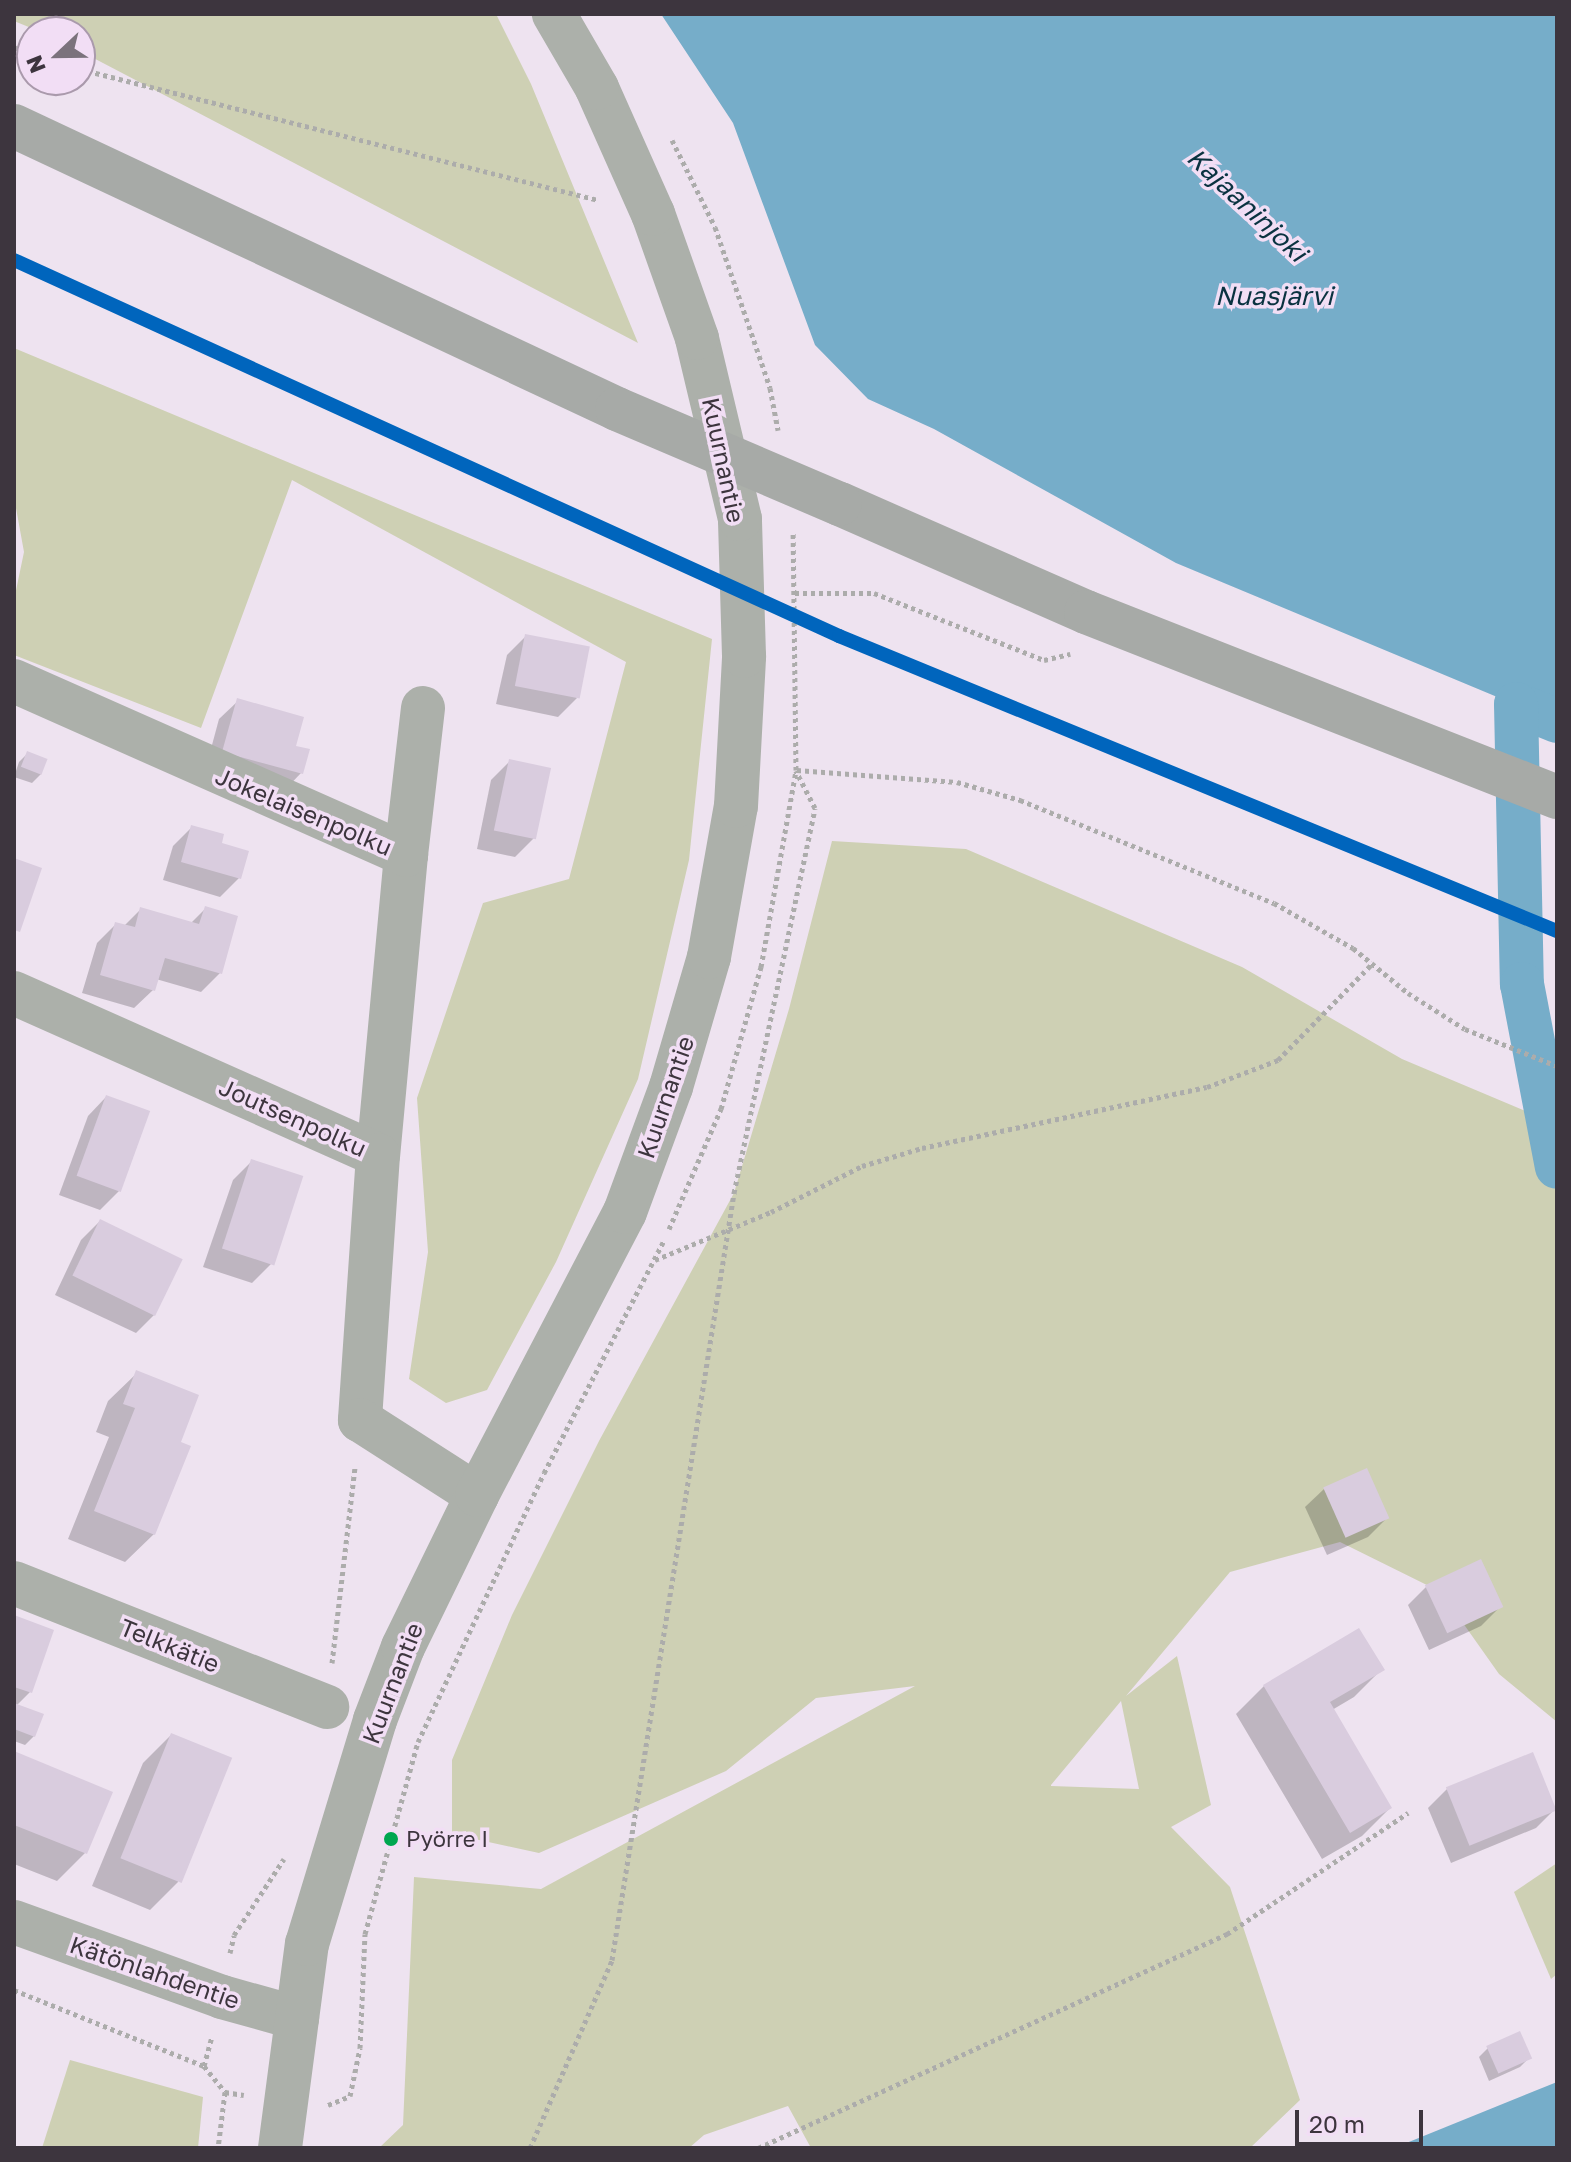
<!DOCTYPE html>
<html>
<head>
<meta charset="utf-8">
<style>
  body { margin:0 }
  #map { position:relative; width:1571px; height:2162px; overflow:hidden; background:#eee3f0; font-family:"Golos Text",sans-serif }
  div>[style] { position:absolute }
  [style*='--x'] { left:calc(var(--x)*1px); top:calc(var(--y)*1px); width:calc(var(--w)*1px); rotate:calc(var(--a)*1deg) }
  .green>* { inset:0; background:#ced0b4 }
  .water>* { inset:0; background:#76adc9 }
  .shadow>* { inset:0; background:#0003 }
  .canal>* { height:44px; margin:-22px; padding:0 22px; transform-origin:22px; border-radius:22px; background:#76adc9 }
  .building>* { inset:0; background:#d9ccde; transform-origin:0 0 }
  .path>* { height:5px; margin-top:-2.5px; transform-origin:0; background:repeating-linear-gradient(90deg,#acacab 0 4px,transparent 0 8px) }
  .minor>* { height:44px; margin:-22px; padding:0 22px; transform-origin:22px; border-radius:22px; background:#acb0aa }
  .tertiary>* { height:44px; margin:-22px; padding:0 22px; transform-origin:22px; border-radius:22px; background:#acb0aa }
  .trunk>* { height:44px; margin:-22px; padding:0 22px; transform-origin:22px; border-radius:22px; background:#a7aaa7 }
  .trunk-bridge>* { height:44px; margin:-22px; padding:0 22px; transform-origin:22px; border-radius:22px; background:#a7aaa7 }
  .rail-1>* { height:14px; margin:-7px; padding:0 7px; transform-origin:7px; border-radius:7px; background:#0065bd }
  .dots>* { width:22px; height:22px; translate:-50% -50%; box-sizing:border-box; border:4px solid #f2def5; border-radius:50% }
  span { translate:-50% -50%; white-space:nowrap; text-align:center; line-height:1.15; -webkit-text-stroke:7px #f2def5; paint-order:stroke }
  .bus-label { font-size:22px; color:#3d353e }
  .left { translate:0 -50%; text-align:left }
  .street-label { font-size:24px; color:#3d353e }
  .water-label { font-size:26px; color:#0a3240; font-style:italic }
  .frame { position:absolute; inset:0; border:16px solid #3d353e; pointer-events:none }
  .north { position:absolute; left:16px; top:16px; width:80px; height:80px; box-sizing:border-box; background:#f2def5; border:2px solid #aa9aac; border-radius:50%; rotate:248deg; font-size:22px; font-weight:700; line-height:32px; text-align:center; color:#3d353e }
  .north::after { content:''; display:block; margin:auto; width:28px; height:36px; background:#7b727c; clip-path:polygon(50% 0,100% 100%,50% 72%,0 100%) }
  .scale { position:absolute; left:1295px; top:2110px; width:128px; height:36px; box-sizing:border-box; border:4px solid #3d353e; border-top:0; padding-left:10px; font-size:24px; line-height:28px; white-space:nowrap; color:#3d353e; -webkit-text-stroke:6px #f2def5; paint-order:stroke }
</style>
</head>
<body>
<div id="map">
  <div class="green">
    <i style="clip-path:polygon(14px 14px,496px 14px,531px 84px,638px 343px,80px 51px,80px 32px,41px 32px,14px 21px)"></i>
    <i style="clip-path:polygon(14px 348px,712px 639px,689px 860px,638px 1079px,556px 1262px,487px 1390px,446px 1403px,409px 1379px,428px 1252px,417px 1098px,483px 903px,569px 879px,626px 662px,292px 480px,201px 728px,14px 655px,14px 600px,24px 552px,14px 497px)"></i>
    <i style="clip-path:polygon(evenodd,832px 841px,966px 849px,1242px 967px,1402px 1059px,1547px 1120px,1557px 1170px,1557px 1722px,1499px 1674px,1441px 1592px,1340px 1542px,1230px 1572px,1126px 1696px,1177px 1656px,1211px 1805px,1171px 1827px,1230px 1887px,1300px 2100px,1250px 2148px,811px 2148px,788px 2106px,704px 2135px,689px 2148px,379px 2148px,403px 2125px,414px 1877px,541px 1889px,915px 1686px,816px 1698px,726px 1771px,539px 1853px,452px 1834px,452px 1760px,512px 1615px,599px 1441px,734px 1193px,789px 1009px,832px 841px,1121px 1701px,1139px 1789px,1051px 1786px,1051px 1785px,1121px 1701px)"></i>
    <i style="clip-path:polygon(1557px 1863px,1557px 1974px,1551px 1979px,1514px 1892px)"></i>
    <i style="clip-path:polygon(70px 2060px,203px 2097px,198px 2148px,42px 2148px)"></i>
  </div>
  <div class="water">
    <i style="clip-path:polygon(661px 14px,1557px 14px,1557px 722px,1176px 563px,934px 429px,868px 399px,815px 345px,733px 123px)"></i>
    <i style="clip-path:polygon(1557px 2082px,1557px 2148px,1394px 2148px)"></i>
  </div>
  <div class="shadow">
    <i style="clip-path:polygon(526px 636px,577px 698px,558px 717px,496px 704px,507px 655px)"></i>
    <i style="clip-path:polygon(238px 701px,294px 747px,301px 773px,283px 792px,205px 771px,219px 719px)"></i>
    <i style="clip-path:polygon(28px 753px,41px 774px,32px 783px,14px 777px,19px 762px)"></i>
    <i style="clip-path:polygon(510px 761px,534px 838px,515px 857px,477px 849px,491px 780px)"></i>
    <i style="clip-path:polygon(192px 827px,219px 845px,239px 878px,220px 897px,163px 880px,173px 846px)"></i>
    <i style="clip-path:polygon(206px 908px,220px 973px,201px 992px,156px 979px,153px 990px,134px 1008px,82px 993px,97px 943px,116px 924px,124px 926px,141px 909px,190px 924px)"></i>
    <i style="clip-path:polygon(106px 1097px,119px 1191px,100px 1210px,59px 1195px,88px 1116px)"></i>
    <i style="clip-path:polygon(252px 1161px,271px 1264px,252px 1283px,203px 1267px,233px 1180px)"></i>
    <i style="clip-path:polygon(100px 1221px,155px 1314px,136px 1333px,55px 1295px,81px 1240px)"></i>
    <i style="clip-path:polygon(137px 1373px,178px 1443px,154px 1534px,125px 1562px,68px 1539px,109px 1437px,96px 1432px,108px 1401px)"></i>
    <i style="clip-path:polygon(1324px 1489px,1387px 1518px,1368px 1537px,1327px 1555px,1305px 1507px)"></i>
    <i style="clip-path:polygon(1427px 1586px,1500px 1607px,1481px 1626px,1429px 1650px,1408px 1605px)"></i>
    <i style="clip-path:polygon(14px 1617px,30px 1692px,16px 1706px,34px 1736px,25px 1745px,14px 1741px)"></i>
    <i style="clip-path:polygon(1382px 1669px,1354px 1697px,1332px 1710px,1390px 1808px,1362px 1836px,1322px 1859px,1236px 1714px,1264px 1686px)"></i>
    <i style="clip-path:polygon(171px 1735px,178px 1882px,150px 1910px,92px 1886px,143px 1763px)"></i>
    <i style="clip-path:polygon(14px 1754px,110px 1793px,85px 1853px,57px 1881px,14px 1864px)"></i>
    <i style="clip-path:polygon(1447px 1789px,1555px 1809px,1536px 1828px,1451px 1863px,1428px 1808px)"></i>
    <i style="clip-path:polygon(1488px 2048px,1529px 2058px,1520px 2067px,1489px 2081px,1479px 2057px)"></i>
  </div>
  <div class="canal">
    <i style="--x:1557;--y:721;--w:44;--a:-157.5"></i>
    <i style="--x:1516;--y:704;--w:280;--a:88.8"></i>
    <i style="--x:1522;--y:984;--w:186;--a:79.2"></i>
  </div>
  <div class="building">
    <i style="left:525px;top:634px;width:66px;height:53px;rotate:11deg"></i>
    <i style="clip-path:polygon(237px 698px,304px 717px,296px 746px,310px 749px,303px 774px,222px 752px)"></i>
    <i style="left:27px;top:751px;width:22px;height:17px;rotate:21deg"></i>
    <i style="left:509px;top:759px;width:43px;height:73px;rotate:12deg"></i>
    <i style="clip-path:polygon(191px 825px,224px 834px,222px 843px,249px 851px,241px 879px,181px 862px)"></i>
    <i style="clip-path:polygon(14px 858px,42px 868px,20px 932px,14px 930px)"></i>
    <i style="clip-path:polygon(205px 906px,238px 916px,222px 974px,165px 958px,155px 991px,100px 975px,115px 922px,135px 927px,140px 907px,199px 924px)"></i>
    <i style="left:106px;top:1095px;width:47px;height:86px;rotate:20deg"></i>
    <i style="left:251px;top:1159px;width:55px;height:94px;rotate:18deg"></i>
    <i style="left:100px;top:1219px;width:92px;height:63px;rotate:26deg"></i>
    <i style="clip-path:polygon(136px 1370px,199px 1395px,181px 1442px,191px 1446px,155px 1535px,94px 1511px,135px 1408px,123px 1404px)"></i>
    <i style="left:1367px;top:1468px;width:55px;height:48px;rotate:66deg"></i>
    <i style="left:1481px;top:1559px;width:53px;height:62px;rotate:65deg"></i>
    <i style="clip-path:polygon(14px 1615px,54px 1630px,32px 1693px,14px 1687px)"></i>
    <i style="clip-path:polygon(1359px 1628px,1385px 1670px,1330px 1702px,1392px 1808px,1350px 1833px,1263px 1685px)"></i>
    <i style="clip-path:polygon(14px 1703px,44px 1714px,35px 1737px,14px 1729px)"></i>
    <i style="left:171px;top:1733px;width:66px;height:135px;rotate:22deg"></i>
    <i style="clip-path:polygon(14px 1751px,113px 1792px,87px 1854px,14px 1825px)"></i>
    <i style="left:1533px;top:1752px;width:63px;height:94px;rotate:68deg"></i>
    <i style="left:1520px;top:2031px;width:30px;height:37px;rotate:66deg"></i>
  </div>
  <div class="path">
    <i style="--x:14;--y:47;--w:20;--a:27"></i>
    <i style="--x:80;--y:69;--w:534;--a:14.19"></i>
    <i style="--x:672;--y:140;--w:97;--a:63.7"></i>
    <i style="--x:715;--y:227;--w:170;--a:71.1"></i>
    <i style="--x:770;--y:388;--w:43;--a:79.2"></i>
    <i style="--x:795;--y:593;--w:79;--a:0"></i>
    <i style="--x:874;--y:593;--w:183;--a:21.5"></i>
    <i style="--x:1044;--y:660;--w:27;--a:-13"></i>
    <i style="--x:797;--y:770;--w:160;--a:4.3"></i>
    <i style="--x:957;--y:782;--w:66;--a:15.9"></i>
    <i style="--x:1020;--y:800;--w:274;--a:22.1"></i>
    <i style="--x:1274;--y:903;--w:91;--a:29.7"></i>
    <i style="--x:1353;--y:948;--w:71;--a:39.3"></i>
    <i style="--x:1408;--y:993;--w:67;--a:32.3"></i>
    <i style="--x:1465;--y:1029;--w:99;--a:21.9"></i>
    <i style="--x:669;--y:1229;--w:131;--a:-66.6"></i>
    <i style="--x:721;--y:1109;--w:148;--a:-74.3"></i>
    <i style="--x:761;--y:967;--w:200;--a:-79.9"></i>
    <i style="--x:796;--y:770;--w:239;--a:-90.7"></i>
    <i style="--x:655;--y:1260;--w:126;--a:-22.5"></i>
    <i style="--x:771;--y:1212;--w:102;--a:-26.8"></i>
    <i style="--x:862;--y:1166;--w:63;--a:-16.7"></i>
    <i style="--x:922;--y:1148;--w:291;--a:-12.1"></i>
    <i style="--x:1207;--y:1087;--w:76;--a:-20.8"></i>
    <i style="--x:1278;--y:1060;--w:136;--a:-45.6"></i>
    <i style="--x:332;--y:1663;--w:197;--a:-83.3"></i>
    <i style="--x:230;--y:1953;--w:18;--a:-77"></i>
    <i style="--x:234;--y:1935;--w:91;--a:-56.7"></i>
    <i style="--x:14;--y:1990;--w:205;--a:21.8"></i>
    <i style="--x:204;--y:2066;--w:30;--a:-75"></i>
    <i style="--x:204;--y:2066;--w:33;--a:51"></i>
    <i style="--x:225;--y:2092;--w:56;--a:97.1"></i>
    <i style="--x:225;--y:2092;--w:19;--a:9"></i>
    <i style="--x:328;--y:2105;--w:24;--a:-22"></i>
    <i style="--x:350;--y:2096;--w:49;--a:-78.2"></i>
    <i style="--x:360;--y:2048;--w:114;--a:-87.5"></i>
    <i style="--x:365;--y:1934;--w:199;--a:-74.6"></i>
    <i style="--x:418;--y:1742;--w:297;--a:-64.9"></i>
    <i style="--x:544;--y:1473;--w:260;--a:-62.7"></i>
    <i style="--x:530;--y:2148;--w:205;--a:-66.4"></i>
    <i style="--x:612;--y:1960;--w:777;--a:-80.96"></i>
    <i style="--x:734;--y:1193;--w:393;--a:-78.1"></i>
    <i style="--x:815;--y:808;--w:42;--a:-117.2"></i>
    <i style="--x:758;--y:2148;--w:516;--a:-24.53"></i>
    <i style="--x:1227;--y:1934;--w:218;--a:-33.8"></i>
  </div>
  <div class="minor">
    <i style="--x:14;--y:681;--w:429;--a:23.9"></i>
    <i style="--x:406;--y:855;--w:301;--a:95.3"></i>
    <i style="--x:406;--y:855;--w:148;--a:-83.4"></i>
    <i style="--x:14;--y:993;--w:398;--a:24"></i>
    <i style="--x:378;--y:1155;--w:266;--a:93.9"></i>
    <i style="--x:360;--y:1420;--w:139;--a:32.7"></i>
    <i style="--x:14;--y:1583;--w:337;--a:21.6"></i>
    <i style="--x:14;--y:1922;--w:221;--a:19.8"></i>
    <i style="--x:222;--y:1997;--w:78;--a:15.6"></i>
  </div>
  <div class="tertiary">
    <i style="--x:280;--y:2148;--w:206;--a:-82.5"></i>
    <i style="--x:307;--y:1944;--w:234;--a:-73.1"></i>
    <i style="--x:375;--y:1720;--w:78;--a:-69"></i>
    <i style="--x:403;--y:1647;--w:169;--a:-64"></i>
    <i style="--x:477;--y:1495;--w:319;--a:-62.4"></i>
    <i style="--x:625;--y:1212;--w:133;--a:-69.8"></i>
    <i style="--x:671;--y:1087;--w:135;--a:-73.7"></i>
    <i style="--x:709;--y:957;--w:153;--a:-79.9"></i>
    <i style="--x:736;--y:806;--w:150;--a:-86.9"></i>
    <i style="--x:744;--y:656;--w:137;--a:-91.7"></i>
    <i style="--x:740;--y:519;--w:186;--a:-103.4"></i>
    <i style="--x:697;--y:338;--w:132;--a:-109.5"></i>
    <i style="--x:653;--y:214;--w:138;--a:-114"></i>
    <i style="--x:597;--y:88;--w:86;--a:-120.2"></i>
  </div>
  <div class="trunk">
    <i style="--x:14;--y:126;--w:666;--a:25.14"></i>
    <i style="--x:840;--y:504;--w:269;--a:23.7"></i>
    <i style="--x:1086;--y:612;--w:506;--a:21.44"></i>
  </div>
  <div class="trunk-bridge">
    <i style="--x:617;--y:409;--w:242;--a:23.1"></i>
  </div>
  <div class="rail-1">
    <i style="--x:14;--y:260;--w:907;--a:24.5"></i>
    <i style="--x:839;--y:636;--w:776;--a:22.34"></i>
  </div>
  <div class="dots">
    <i style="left:391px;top:1839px;background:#00a651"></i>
  </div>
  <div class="bus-label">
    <span class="left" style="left:406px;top:1839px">Pyörre I</span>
  </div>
  <div class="street-label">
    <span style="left:724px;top:460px;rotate:78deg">Kuurnantie</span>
    <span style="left:304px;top:811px;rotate:23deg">Jokelaisenpolku</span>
    <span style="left:665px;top:1097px;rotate:-71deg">Kuurnantie</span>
    <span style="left:293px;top:1117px;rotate:24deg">Joutsenpolku</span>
    <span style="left:170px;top:1645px;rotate:22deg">Telkkätie</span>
    <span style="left:392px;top:1683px;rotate:-69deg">Kuurnantie</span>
    <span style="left:155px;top:1972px;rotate:19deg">Kätönlahdentie</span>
  </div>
  <div class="water-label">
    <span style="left:1247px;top:205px;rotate:43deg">Kajaaninjoki</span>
    <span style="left:1274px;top:296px">Nuasjärvi</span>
  </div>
  <div class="frame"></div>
  <div class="north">N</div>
  <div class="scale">20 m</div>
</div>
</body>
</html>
